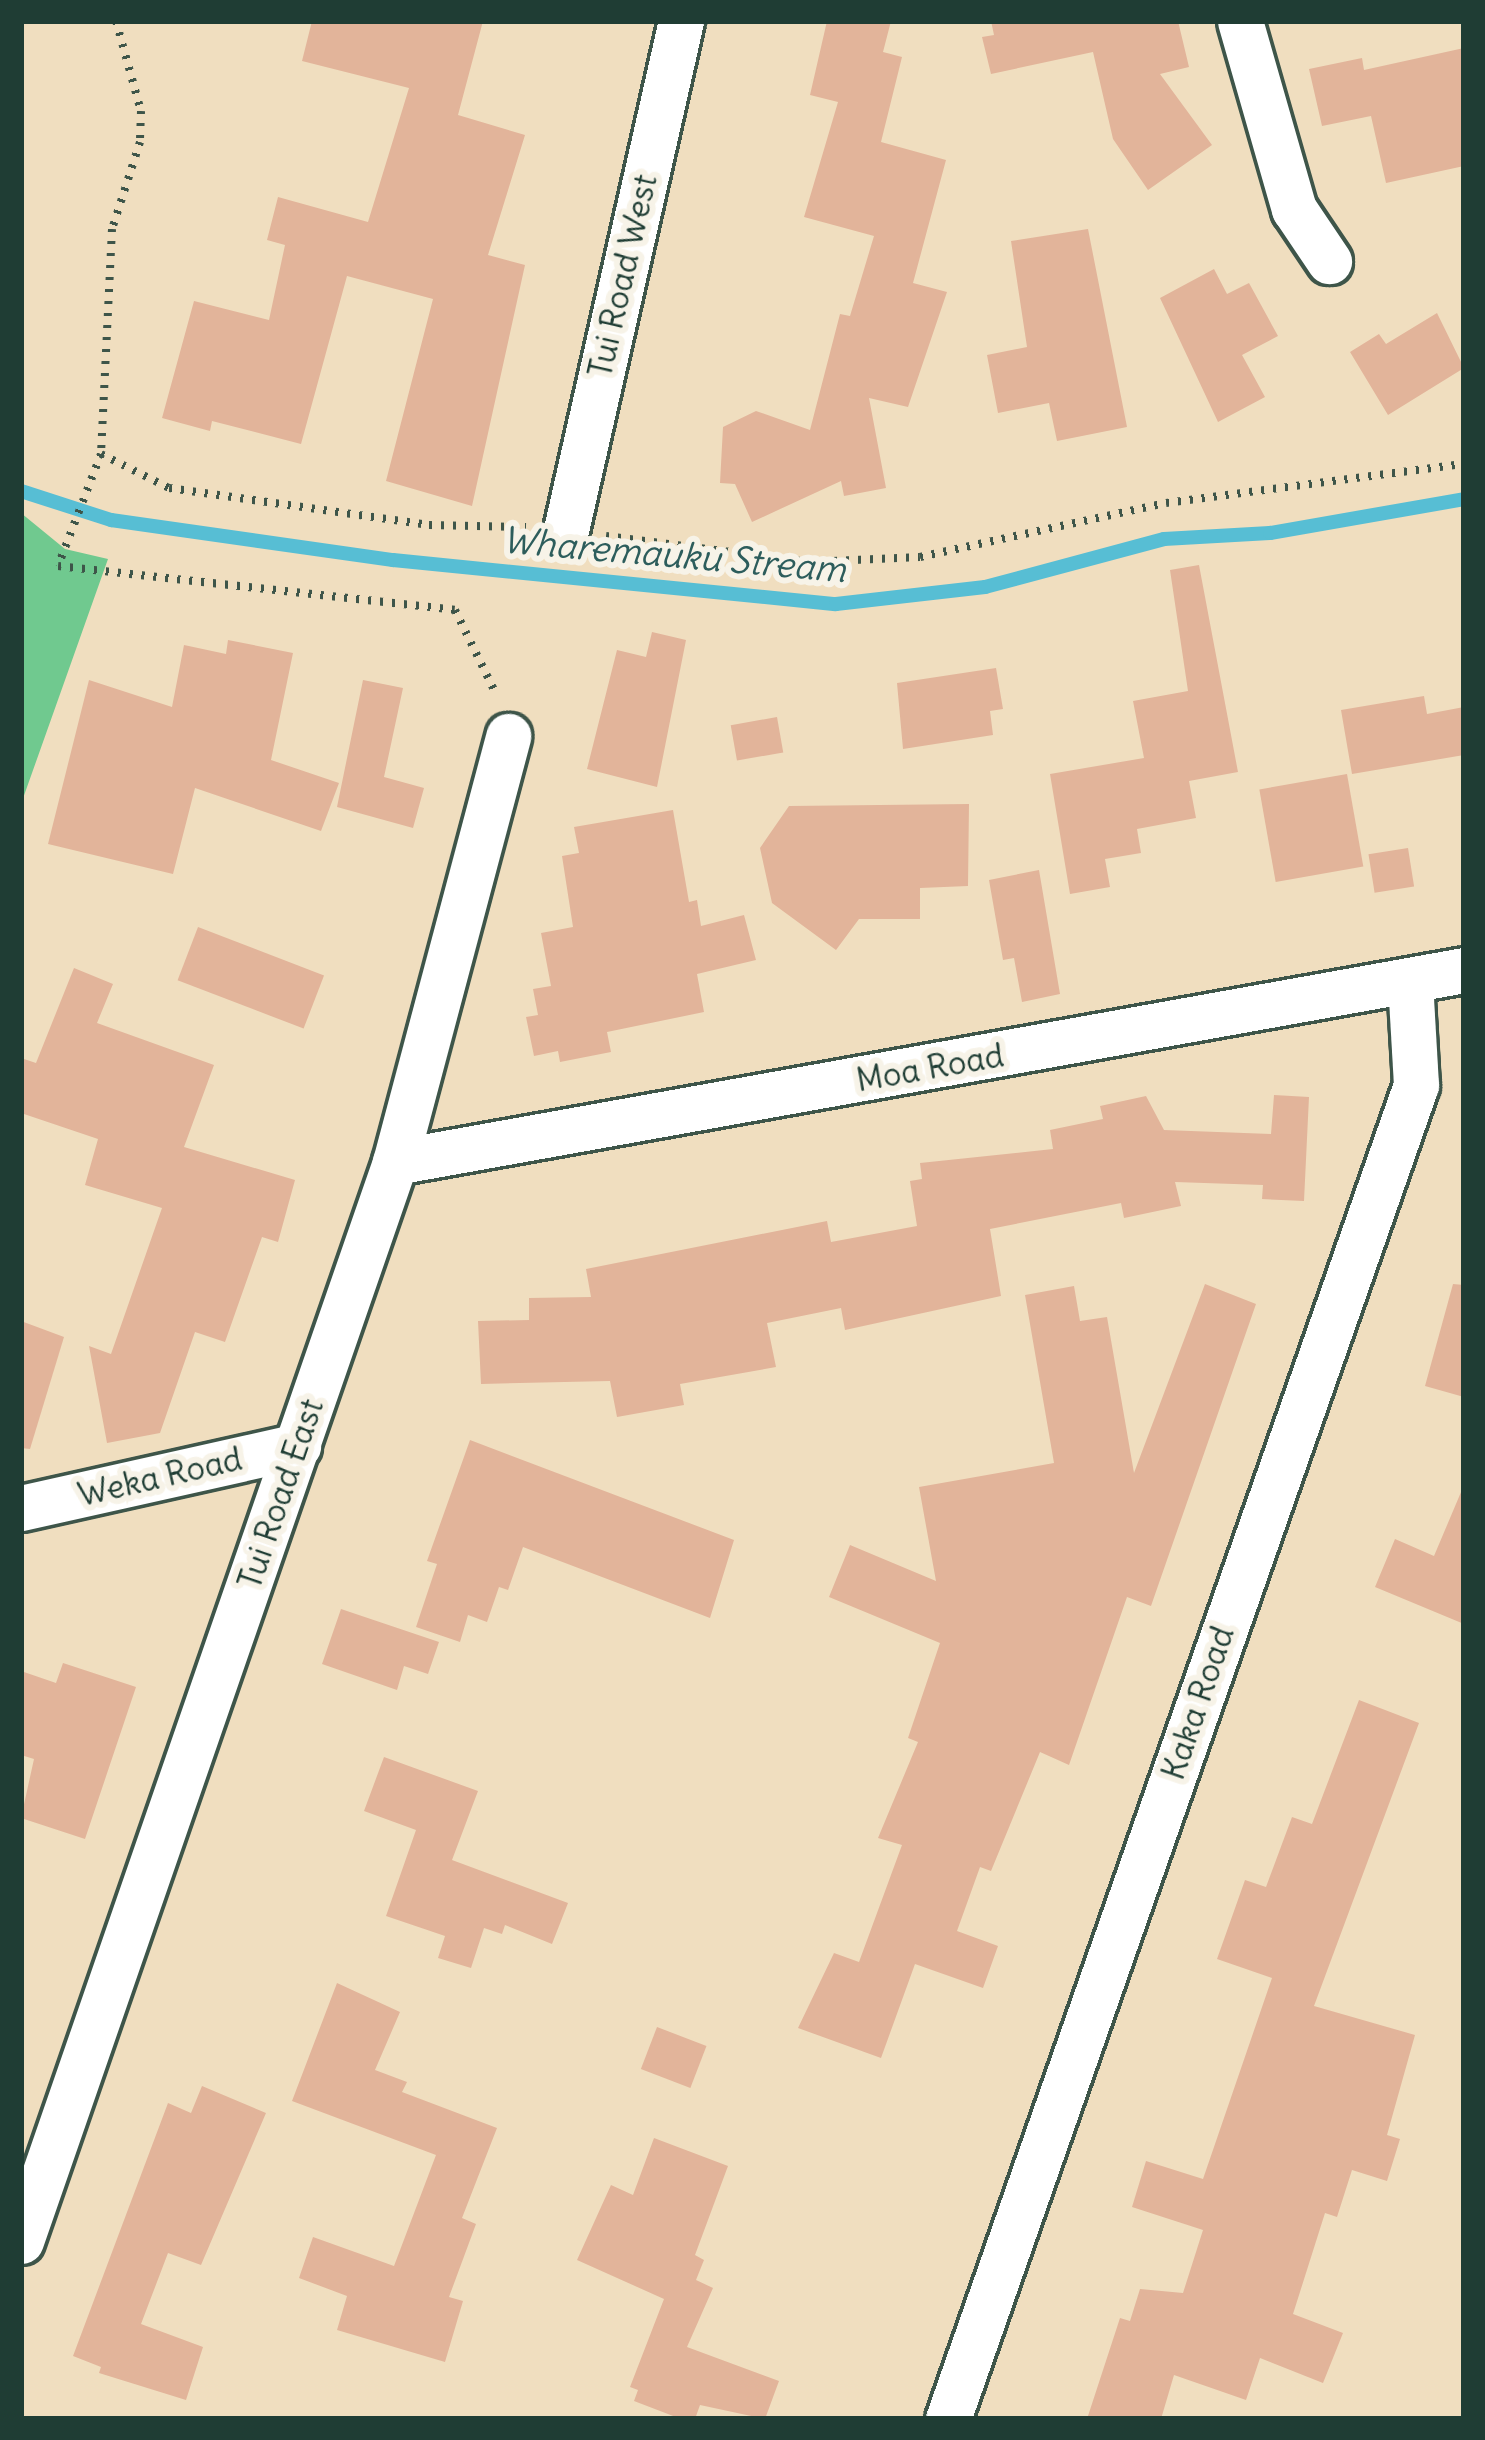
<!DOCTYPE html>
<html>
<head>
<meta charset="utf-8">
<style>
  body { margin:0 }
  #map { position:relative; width:1485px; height:2440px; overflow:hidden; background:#f0debf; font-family:Delius,sans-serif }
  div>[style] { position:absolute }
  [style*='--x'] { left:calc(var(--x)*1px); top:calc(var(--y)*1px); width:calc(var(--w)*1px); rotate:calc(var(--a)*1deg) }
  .green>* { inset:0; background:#70c98f }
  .stream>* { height:14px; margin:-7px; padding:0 7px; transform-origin:7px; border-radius:7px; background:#57bed4 }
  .building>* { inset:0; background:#e2b49a; transform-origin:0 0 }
  .path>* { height:8px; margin-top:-4px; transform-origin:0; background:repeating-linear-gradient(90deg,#3e5549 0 3px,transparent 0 12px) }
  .roads { filter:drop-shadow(3px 0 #3e5549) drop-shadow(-3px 0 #3e5549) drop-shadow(0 3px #3e5549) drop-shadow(0 -3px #3e5549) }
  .minor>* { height:45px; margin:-22.5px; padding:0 22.5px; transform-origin:22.5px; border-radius:22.5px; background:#fff }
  span { translate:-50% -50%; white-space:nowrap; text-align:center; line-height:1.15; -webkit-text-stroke:12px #f7f3e8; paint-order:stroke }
  .street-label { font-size:33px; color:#1f3d34 }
  .water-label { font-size:36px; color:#2d5d5c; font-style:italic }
  .frame { position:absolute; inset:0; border:24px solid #1f3d34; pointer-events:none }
</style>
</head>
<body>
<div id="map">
  <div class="green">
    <i style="clip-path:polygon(21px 513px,65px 549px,108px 559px,21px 804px)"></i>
  </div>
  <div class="stream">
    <i style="--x:21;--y:491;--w:95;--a:17.9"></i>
    <i style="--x:111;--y:520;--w:285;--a:8.1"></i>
    <i style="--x:393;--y:560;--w:445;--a:5.7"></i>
    <i style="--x:836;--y:604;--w:150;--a:-6.5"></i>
    <i style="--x:985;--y:587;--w:185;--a:-15"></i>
    <i style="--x:1164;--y:539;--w:106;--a:-3.2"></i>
    <i style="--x:1270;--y:533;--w:197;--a:-9.9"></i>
  </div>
  <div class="building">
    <i style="clip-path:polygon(312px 21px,483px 21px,458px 115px,525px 135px,488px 255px,525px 265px,472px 506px,386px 481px,433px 299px,347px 276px,301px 444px,212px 421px,210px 431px,162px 418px,194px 301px,269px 320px,285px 245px,267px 240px,278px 197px,368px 222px,409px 88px,302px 61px)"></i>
    <i style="clip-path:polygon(827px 21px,891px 21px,883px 52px,902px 57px,881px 142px,946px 160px,913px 283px,947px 292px,908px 407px,869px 398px,886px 488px,844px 496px,841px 481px,752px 522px,735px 484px,720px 483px,723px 427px,756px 411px,810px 430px,840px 314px,850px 316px,874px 236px,804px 217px,838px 102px,810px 95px)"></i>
    <i style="clip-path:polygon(991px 21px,1178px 21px,1189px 67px,1160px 74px,1212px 145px,1148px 190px,1113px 139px,1093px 52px,991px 74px,982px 37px,994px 35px)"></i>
    <i style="clip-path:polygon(1464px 48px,1464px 166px,1386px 183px,1371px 116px,1322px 126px,1309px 69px,1362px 58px,1364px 70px)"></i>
    <i style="clip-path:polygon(1088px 229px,1127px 427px,1057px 441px,1049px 403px,998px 413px,987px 355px,1027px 347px,1011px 241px)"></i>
    <i style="clip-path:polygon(1214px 269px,1227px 294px,1249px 283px,1278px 336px,1242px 355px,1265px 397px,1218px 422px,1160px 298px)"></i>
    <i style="clip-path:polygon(1437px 313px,1464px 368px,1388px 415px,1350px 352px,1379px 334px,1386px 344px)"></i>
    <i style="clip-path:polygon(1199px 565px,1238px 772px,1189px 781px,1196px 818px,1137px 829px,1141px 853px,1105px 859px,1110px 887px,1070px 894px,1050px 774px,1144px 758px,1133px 701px,1188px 691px,1170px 570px)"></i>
    <i style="clip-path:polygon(652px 632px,686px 640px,657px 787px,587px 769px,617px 650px,646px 657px)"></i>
    <i style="clip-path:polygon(228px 640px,293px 653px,271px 760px,339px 783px,321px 831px,195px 788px,173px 874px,48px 844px,89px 680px,172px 707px,184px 645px,226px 654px)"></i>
    <i style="clip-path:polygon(996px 668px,1003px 709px,990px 711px,993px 735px,903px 749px,897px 683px)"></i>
    <i style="clip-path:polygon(363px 680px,403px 688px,384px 777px,424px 788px,413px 828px,337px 807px)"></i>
    <i style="clip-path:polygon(1424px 696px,1427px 714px,1464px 707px,1464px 755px,1352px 774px,1341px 710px)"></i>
    <i style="left:777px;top:717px;width:36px;height:47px;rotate:80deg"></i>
    <i style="left:1347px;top:774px;width:94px;height:89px;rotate:80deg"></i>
    <i style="clip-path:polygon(969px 804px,968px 886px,920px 888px,920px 919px,859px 919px,836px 950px,772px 903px,760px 848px,789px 806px)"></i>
    <i style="clip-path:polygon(673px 810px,689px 902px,697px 900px,701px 926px,744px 915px,756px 960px,697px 974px,704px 1012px,607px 1032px,611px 1052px,560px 1062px,558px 1051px,534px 1056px,526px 1017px,538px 1015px,533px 989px,551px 986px,541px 933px,573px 927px,562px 856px,579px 853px,574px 827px)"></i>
    <i style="left:1408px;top:848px;width:39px;height:40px;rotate:81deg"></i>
    <i style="clip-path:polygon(1039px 870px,1060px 994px,1022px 1002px,1014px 958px,1003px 960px,989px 880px)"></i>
    <i style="left:198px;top:927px;width:135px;height:57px;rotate:21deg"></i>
    <i style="clip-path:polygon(74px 968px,113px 984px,97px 1023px,214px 1065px,184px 1147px,295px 1180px,278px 1242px,262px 1237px,225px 1342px,195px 1332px,160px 1433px,107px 1443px,89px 1346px,111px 1354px,162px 1208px,85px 1185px,98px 1139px,21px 1113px,21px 1058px,36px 1063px)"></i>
    <i style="clip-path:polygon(1274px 1095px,1309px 1097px,1304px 1201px,1262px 1199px,1263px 1185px,1175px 1182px,1181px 1206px,1124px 1218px,1121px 1203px,990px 1229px,1001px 1296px,845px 1330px,841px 1308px,767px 1323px,776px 1367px,680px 1384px,684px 1405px,617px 1417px,610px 1381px,481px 1384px,478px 1321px,529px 1320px,529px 1298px,591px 1297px,586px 1269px,827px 1221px,831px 1242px,917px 1226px,910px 1181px,922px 1179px,920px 1163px,1053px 1149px,1050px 1130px,1103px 1119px,1100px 1106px,1146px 1096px,1164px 1130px,1271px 1134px)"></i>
    <i style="clip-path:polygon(1205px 1284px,1256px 1304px,1151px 1606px,1127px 1597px,1069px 1765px,1040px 1752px,991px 1871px,980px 1867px,957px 1931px,998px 1946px,983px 1988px,915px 1964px,881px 2058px,798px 2028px,834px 1953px,859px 1962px,902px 1845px,878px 1838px,918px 1742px,908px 1738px,940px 1643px,829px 1597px,850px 1545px,936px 1581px,919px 1487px,1054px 1463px,1025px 1295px,1074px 1286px,1080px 1321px,1107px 1317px,1134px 1473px)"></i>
    <i style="clip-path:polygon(1453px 1284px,1464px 1285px,1464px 1397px,1425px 1386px)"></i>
    <i style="clip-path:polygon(21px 1321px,64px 1337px,30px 1449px,21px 1448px)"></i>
    <i style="clip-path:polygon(470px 1440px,734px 1540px,710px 1618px,523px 1547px,508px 1590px,499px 1587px,487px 1622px,468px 1615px,460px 1642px,416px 1627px,437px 1564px,427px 1561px)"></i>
    <i style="clip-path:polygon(1464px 1485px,1464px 1624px,1375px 1587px,1395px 1539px,1434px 1556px)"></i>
    <i style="clip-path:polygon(341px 1609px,439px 1642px,428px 1674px,404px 1666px,397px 1690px,322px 1664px)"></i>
    <i style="clip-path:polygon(63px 1663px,136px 1687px,85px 1839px,21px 1818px,34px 1759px,21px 1755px,21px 1671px,56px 1683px)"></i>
    <i style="clip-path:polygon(1359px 1700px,1419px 1723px,1314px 2006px,1415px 2035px,1387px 2135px,1400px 2139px,1387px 2181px,1352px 2170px,1337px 2217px,1325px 2213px,1293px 2314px,1343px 2333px,1323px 2383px,1260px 2358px,1246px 2400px,1174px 2375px,1161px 2419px,1087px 2419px,1120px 2318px,1130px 2321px,1140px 2289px,1183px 2293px,1203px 2230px,1132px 2207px,1146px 2161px,1203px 2179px,1272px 1978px,1217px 1959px,1245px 1880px,1266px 1887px,1292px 1817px,1312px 1824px)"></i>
    <i style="clip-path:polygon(384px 1757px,478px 1791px,452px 1860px,568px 1903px,552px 1944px,505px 1925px,502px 1934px,484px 1928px,471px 1968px,438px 1958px,445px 1936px,386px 1916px,416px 1830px,364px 1811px)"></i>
    <i style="clip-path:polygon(337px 1983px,400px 2012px,375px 2070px,407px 2082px,402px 2092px,497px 2128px,462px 2218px,476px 2224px,449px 2297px,463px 2301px,445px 2362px,337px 2330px,347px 2296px,299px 2278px,313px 2237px,394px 2266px,436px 2155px,292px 2101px)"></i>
    <i style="left:657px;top:2027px;width:53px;height:45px;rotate:21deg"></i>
    <i style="clip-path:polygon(202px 2086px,266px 2113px,201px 2265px,168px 2253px,141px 2324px,203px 2347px,186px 2400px,99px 2373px,101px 2367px,73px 2356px,168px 2103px,191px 2113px)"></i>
    <i style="clip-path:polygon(654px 2138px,728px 2166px,695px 2255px,704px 2260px,696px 2280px,713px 2288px,687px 2347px,779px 2381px,765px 2419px,700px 2405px,695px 2419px,681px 2419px,634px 2401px,638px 2390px,630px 2387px,664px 2299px,577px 2260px,611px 2185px,633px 2195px)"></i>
  </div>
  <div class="path">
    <i style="--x:116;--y:21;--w:93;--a:74.5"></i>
    <i style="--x:141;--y:111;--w:31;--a:92"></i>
    <i style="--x:140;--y:142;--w:91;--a:107.8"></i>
    <i style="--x:112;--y:229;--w:225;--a:92.8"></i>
    <i style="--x:101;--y:454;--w:76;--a:26.6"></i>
    <i style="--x:169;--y:488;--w:263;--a:8.1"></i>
    <i style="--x:429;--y:525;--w:97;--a:1.2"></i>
    <i style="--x:101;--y:454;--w:120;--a:111"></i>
    <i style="--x:58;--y:566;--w:399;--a:6.3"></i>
    <i style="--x:455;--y:610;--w:93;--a:64"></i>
    <i style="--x:606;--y:536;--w:206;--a:7.3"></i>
    <i style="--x:810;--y:562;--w:110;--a:-2.6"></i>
    <i style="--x:920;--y:557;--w:252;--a:-12.4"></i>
    <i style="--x:1166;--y:503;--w:301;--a:-7.5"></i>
  </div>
  <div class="roads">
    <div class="minor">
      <i style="--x:1240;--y:21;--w:196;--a:74"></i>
      <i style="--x:1294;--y:209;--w:63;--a:56.1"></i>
      <i style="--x:566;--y:530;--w:522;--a:-77.27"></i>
      <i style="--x:395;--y:1162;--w:1086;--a:-10.18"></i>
      <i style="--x:21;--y:1508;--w:284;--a:-12.6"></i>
      <i style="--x:21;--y:2241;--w:1142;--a:-70.88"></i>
      <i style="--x:395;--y:1162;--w:441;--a:-75.1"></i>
      <i style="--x:948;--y:2419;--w:1414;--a:-70.67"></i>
      <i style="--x:1416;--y:1085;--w:104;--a:-93.3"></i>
    </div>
  </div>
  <div class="street-label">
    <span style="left:623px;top:276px;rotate:-77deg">Tui Road West</span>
    <span style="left:930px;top:1068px;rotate:-10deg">Moa Road</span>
    <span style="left:160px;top:1477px;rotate:-13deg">Weka Road</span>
    <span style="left:281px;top:1494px;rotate:-71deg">Tui Road East</span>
    <span style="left:1198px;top:1703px;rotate:-71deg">Kaka Road</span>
  </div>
  <div class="water-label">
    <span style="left:674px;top:555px;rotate:5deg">Wharemauku Stream</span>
  </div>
  <div class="frame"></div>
</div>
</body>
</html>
